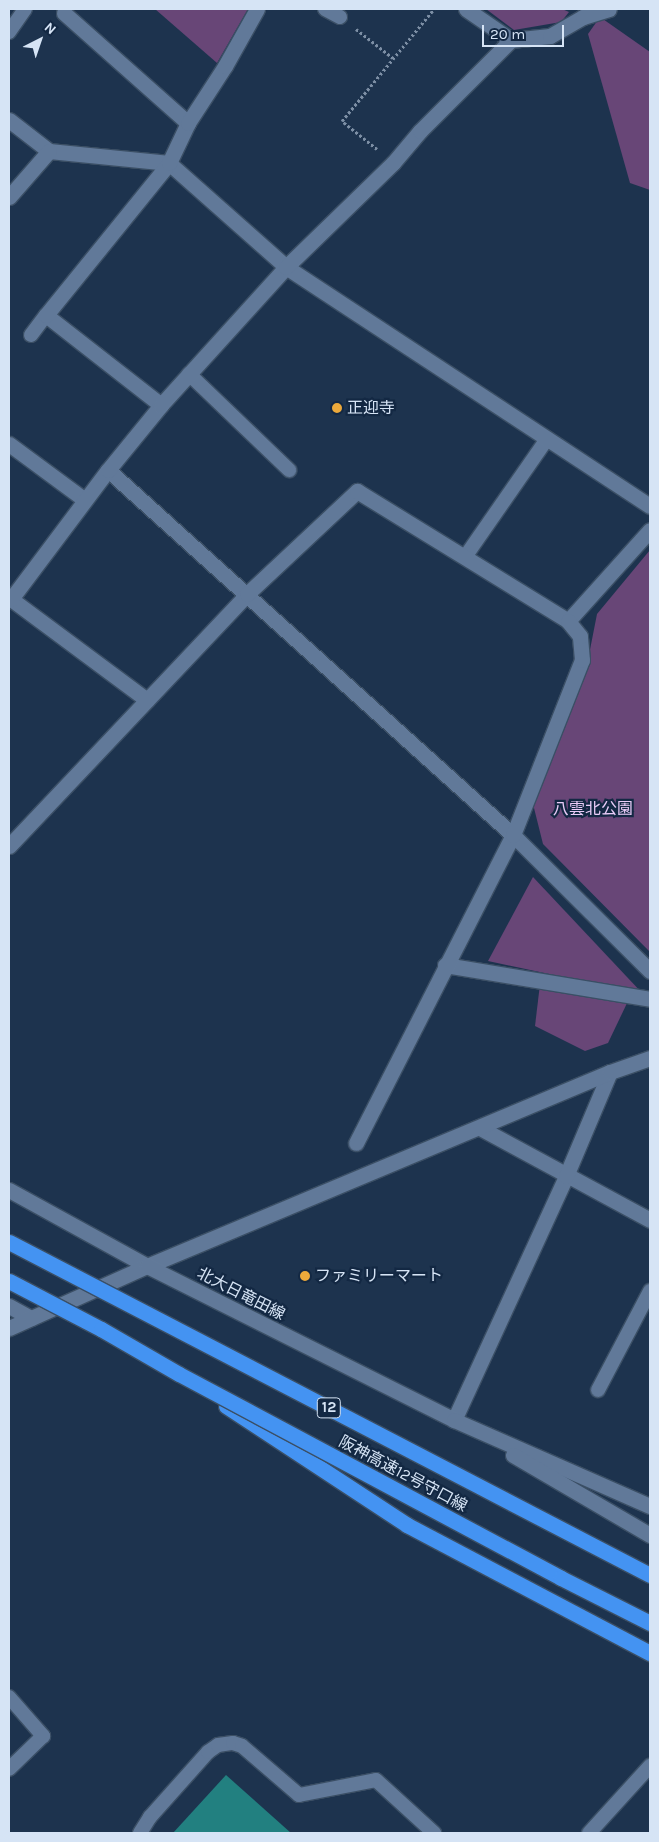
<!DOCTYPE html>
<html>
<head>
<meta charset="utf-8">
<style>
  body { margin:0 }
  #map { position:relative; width:659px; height:1842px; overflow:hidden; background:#1d334e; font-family:Karla,"Noto Sans JP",sans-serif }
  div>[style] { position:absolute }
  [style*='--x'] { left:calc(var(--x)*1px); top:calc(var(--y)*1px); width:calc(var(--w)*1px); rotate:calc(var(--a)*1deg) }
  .green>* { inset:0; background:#684677 }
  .water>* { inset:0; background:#228080 }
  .path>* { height:3px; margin-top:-1.5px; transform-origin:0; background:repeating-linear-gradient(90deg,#7d8fa5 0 2.5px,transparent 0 5px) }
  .roads { filter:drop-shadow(1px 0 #3b4f65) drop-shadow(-1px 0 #3b4f65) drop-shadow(0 1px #3b4f65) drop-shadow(0 -1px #3b4f65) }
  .service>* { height:14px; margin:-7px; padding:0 7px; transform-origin:7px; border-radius:7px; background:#617999 }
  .minor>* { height:15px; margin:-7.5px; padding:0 7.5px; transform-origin:7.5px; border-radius:7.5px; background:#617999 }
  .tertiary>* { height:15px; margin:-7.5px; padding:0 7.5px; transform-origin:7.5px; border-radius:7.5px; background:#617999 }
  .secondary>* { height:15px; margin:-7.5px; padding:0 7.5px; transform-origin:7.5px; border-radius:7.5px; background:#617999 }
  .motorway>* { height:15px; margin:-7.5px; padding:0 7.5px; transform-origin:7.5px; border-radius:7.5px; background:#4493f2 }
  .bridges { filter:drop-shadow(1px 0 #3b4f65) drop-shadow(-1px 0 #3b4f65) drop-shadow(0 1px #3b4f65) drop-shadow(0 -1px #3b4f65) }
  .motorway-bridge>* { height:15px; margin:-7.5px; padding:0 7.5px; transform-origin:7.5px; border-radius:7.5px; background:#4493f2 }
  .dots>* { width:14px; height:14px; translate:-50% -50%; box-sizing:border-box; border:2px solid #132843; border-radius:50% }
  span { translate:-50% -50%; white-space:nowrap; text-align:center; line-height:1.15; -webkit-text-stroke:4.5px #132843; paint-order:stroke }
  .shield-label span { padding:1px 4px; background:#132843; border:1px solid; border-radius:4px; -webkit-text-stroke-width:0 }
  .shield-label { font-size:15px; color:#d6e4f5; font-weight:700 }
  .poi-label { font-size:16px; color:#d6e4f5 }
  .left { translate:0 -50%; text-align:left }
  .park-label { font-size:16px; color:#e9cbf7 }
  .street-label { font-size:16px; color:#d6e4f5 }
  .frame { position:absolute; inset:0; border:10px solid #d6e4f5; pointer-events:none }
  .north { position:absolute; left:15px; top:15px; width:50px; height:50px; -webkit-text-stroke:4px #132843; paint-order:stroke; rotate:41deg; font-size:14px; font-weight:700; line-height:20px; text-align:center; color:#d6e4f5 }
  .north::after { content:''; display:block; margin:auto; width:18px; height:22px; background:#d6e4f5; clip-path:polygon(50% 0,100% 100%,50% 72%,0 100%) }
  .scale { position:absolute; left:482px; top:25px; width:82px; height:22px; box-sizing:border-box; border:2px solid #d6e4f5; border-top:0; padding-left:6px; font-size:15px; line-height:18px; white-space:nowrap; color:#d6e4f5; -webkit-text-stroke:4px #132843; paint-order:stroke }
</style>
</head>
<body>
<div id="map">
  <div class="green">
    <i style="clip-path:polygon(155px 9px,248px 9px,217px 63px)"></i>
    <i style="clip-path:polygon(486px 9px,562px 9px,569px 12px,561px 22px,514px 30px)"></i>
    <i style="clip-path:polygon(600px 17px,650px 52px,650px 190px,630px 183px,588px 34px)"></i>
    <i style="clip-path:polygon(650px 550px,650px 952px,543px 844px,533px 804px,587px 665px,597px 614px)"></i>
    <i style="clip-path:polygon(533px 877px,643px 994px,488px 961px)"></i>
    <i style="clip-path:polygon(540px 984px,629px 999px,608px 1043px,585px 1051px,535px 1026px)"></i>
  </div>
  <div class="water">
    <i style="clip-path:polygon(226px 1775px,291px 1833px,173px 1833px)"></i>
  </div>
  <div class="path">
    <i style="--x:356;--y:29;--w:47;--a:38.1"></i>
    <i style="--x:377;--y:149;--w:45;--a:-141.3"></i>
    <i style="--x:342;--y:121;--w:145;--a:-50.6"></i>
  </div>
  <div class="roads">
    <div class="service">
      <i style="--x:325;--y:9;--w:17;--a:28"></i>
      <i style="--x:9;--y:32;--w:28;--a:-55"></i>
      <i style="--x:31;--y:335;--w:25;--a:-53"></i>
      <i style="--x:189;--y:374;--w:139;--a:43.8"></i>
      <i style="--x:465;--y:557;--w:144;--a:-55.2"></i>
      <i style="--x:598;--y:1390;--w:112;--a:-62.3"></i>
      <i style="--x:9;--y:1697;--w:52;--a:48.9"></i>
      <i style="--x:43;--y:1736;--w:47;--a:135.9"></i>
      <i style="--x:140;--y:1833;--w:19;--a:-58"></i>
      <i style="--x:150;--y:1817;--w:87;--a:-48.3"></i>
      <i style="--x:208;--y:1752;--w:12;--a:-35"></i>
      <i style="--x:218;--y:1745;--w:15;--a:-8"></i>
      <i style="--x:233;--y:1743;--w:9;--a:18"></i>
      <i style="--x:242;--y:1746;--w:75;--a:40.7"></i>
      <i style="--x:299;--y:1795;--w:78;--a:-11"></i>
      <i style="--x:376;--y:1780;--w:79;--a:42.4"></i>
      <i style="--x:589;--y:1833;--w:91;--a:-47.7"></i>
    </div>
    <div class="minor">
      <i style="--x:466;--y:9;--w:55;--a:34.6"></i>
      <i style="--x:64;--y:13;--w:166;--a:41.6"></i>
      <i style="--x:9;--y:120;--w:51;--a:37.8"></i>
      <i style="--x:49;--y:151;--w:121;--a:5.7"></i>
      <i style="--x:169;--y:163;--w:157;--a:41.6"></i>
      <i style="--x:286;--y:267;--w:435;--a:33.3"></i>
      <i style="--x:9;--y:197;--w:61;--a:-49"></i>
      <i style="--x:161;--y:405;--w:146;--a:-142"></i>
      <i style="--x:46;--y:315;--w:196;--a:-51"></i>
      <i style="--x:169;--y:163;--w:44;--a:-64.6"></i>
      <i style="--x:188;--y:123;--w:68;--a:-57"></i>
      <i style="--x:225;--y:66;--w:65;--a:-60.7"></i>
      <i style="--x:9;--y:444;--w:94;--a:36.4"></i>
      <i style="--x:108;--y:470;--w:545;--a:42.03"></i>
      <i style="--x:513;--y:835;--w:193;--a:44.8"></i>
      <i style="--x:147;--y:700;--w:169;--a:-143.4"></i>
      <i style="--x:11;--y:599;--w:161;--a:-53.1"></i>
      <i style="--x:108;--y:470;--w:84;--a:-50.8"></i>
      <i style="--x:161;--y:405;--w:186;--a:-47.8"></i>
      <i style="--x:286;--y:267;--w:149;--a:-44.2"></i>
      <i style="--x:393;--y:163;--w:42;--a:-49.8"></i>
      <i style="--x:420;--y:131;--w:129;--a:-45"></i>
      <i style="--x:511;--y:40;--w:39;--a:-6"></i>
      <i style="--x:550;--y:36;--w:38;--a:-30"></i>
      <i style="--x:583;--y:17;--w:27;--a:-17"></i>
      <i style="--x:9;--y:846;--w:347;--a:-46.6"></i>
      <i style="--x:247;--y:594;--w:151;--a:-43.1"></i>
      <i style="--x:357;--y:491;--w:248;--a:31.6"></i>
      <i style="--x:568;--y:621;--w:122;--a:-48"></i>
      <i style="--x:445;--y:965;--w:208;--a:9.4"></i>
      <i style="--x:480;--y:1128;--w:193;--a:28.4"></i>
      <i style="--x:356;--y:1143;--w:346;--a:-63"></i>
      <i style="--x:513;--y:835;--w:188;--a:-68.5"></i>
      <i style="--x:582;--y:660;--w:24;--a:-95"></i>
      <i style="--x:580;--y:636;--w:19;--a:-129"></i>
      <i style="--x:9;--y:1190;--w:158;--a:28.8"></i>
      <i style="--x:9;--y:1306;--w:25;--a:29"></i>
      <i style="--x:454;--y:1420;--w:268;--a:-65.3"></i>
      <i style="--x:566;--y:1176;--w:113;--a:-67.1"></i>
    </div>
    <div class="tertiary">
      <i style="--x:147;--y:1266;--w:502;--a:-22.73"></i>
      <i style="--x:610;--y:1072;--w:42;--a:-19.3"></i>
    </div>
    <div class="secondary">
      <i style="--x:9;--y:1328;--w:151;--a:-24.2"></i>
      <i style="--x:147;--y:1266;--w:343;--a:26.6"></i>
      <i style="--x:454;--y:1420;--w:214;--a:23.7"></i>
      <i style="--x:513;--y:1455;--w:159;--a:30.3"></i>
    </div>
    <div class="motorway">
      <i style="--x:226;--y:1406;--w:217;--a:33.3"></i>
      <i style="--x:407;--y:1525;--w:275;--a:27.8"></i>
    </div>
  </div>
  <div class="bridges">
    <div class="motorway-bridge">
      <i style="--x:9;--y:1242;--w:722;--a:27.45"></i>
      <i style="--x:9;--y:1281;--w:104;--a:27.6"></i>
      <i style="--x:101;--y:1329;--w:90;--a:30"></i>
      <i style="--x:179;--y:1374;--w:433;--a:28.1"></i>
      <i style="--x:561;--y:1578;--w:100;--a:26.8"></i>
    </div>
  </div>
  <div class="dots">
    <i style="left:337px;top:408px;background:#eca93b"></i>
    <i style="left:305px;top:1276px;background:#eca93b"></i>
  </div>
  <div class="shield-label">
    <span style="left:329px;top:1408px">12</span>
  </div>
  <div class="poi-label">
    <span class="left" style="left:347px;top:408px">正迎寺</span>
    <span class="left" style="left:315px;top:1276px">ファミリーマート</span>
  </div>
  <div class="park-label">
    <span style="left:593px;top:809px">八雲北公園</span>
  </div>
  <div class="street-label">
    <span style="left:241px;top:1294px;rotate:27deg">北大日竜田線</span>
    <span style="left:403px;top:1474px;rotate:28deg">阪神高速12号守口線</span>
  </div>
  <div class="frame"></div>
  <div class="north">N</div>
  <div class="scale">20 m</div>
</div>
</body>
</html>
